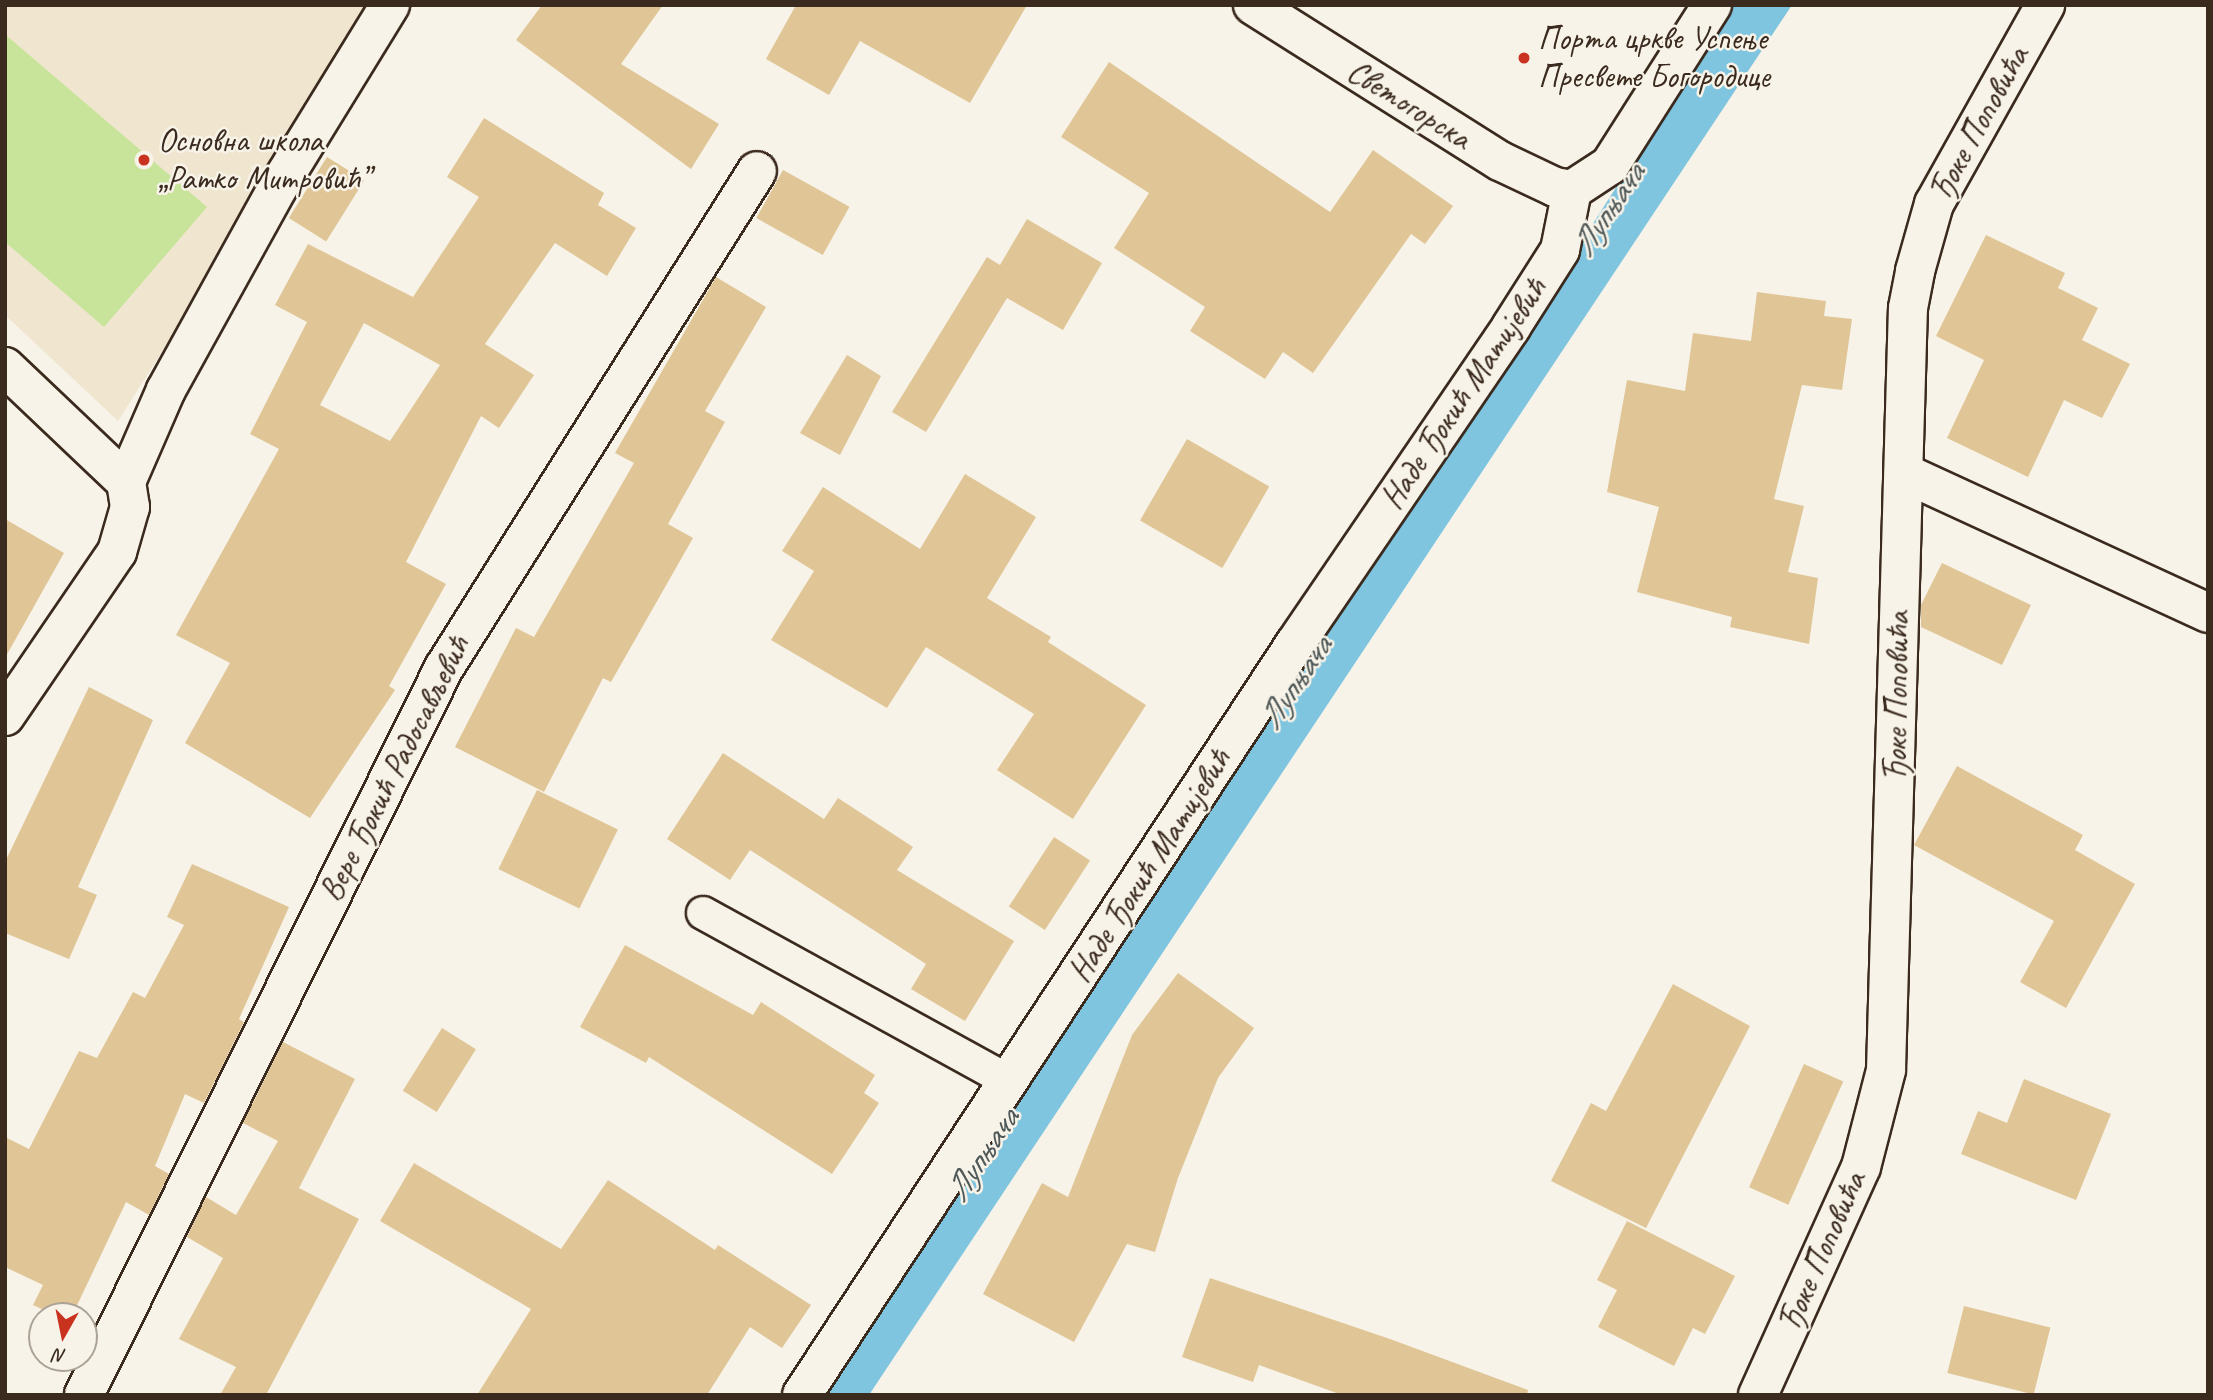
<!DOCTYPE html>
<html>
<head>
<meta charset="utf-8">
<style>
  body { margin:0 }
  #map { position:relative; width:2213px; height:1400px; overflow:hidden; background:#f7f3e8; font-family:Caveat,sans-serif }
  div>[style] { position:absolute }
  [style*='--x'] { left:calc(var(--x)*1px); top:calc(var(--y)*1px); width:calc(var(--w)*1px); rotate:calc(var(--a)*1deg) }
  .built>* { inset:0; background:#f0e6cf }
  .green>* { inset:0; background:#c8e49b }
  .water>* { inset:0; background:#7fc5e0 }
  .building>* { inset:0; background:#e0c696; transform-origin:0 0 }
  .roads { filter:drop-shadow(2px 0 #3b2a1e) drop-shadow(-2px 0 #3b2a1e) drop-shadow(0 2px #3b2a1e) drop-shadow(0 -2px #3b2a1e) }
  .service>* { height:32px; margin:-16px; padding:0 16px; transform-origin:16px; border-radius:16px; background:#f7f3e8 }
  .minor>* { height:38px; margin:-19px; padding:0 19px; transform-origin:19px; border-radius:19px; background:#f7f3e8 }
  .dots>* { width:19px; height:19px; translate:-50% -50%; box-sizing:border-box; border:4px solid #f7f3e8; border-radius:50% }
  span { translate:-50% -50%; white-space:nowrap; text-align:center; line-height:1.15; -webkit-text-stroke:5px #f7f3e8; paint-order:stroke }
  .poi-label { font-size:33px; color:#3b2a1e }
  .left { translate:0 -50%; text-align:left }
  .street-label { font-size:33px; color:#3b2a1e }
  .water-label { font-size:35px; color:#4f5858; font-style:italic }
  .frame { position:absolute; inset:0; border:7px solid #3b2a1e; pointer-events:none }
  .north { position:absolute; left:28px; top:1302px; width:70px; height:70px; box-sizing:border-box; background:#f7f3e8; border:2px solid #aca397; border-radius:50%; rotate:189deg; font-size:19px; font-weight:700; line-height:28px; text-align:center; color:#3b2a1e }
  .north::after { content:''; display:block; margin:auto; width:24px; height:32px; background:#c8321e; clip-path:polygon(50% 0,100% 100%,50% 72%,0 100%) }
</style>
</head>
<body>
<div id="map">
  <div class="built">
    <i style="clip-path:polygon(5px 5px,382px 5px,118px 421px,5px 315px)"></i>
  </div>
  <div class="green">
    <i style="clip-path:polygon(7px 36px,207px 207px,104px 327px,5px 242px)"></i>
  </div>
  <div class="water">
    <i style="clip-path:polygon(1733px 5px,1792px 5px,869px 1395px,812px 1395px,1394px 534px)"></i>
  </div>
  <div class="building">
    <i style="clip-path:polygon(542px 5px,663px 5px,621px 64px,719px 124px,691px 169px,516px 40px)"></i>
    <i style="clip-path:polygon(796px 5px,1027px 5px,970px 103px,860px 41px,829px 95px,766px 59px)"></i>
    <i style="clip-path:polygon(1109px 62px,1330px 212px,1373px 150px,1453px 206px,1425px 244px,1411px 234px,1313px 373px,1283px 352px,1265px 379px,1190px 331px,1205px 307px,1114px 248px,1149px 193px,1061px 137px)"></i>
    <i style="clip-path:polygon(evenodd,484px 118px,604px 193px,598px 205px,636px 228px,607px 276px,555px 243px,485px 344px,534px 375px,499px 428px,481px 416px,406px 562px,446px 584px,389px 686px,395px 690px,310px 818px,185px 743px,230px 663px,176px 635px,279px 449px,250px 434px,307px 322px,275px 305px,308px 244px,413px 297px,479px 197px,447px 177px,484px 118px,364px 323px,440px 365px,390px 441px,320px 405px,364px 323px)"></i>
    <i style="left:327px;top:157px;width:44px;height:72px;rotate:32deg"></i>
    <i style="left:783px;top:170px;width:76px;height:55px;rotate:29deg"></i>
    <i style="clip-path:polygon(1027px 219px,1102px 263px,1063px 330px,1007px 298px,926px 432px,892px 412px,987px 257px,1000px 265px)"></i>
    <i style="clip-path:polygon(1986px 235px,2065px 273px,2058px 288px,2098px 308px,2082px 340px,2130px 364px,2102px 418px,2064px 400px,2028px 477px,1947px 438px,1984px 360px,1936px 336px)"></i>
    <i style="clip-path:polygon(716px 277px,766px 307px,705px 411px,725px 422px,668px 524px,693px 538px,611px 682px,603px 678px,544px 792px,455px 747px,516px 628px,534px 637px,634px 463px,615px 453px)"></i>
    <i style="clip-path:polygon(1757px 292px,1826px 301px,1824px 316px,1852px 319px,1842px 390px,1802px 385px,1774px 499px,1804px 506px,1788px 572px,1818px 578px,1809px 644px,1730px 627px,1732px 617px,1637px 592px,1659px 507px,1607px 492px,1627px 380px,1685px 391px,1693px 333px,1751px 341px)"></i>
    <i style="clip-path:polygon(847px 355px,881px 376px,840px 455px,800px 433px)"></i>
    <i style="left:1187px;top:439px;width:95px;height:94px;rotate:30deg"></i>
    <i style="clip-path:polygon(965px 474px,1036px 517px,987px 598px,1051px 637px,1048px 642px,1146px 705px,1073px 819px,997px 770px,1034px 714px,926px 647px,887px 708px,771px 640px,814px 571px,782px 551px,823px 487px,920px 549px)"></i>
    <i style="clip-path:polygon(5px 519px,64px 553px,5px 658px)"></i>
    <i style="clip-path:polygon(1942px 563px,2031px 605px,2002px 665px,1921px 627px,1921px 605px)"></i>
    <i style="clip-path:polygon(89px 687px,153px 720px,78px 887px,97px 895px,69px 959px,5px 933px,5px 862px)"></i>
    <i style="clip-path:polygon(723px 753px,824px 819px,838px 798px,913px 847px,897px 870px,1014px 941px,965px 1021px,911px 989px,926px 964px,750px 850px,730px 880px,667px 839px)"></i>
    <i style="clip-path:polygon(1957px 766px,2083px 835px,2075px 850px,2135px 884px,2066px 1008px,2020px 982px,2054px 921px,1914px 845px)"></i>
    <i style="left:537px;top:790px;width:90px;height:88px;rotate:26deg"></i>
    <i style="left:1054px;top:837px;width:43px;height:83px;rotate:33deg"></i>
    <i style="clip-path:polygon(192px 864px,289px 907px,239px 1019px,244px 1022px,204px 1103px,185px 1094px,155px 1166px,169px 1174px,149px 1215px,126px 1202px,72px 1316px,57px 1316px,33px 1305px,43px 1285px,5px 1267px,5px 1137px,29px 1149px,79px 1051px,97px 1058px,133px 992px,145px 998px,184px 925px,167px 917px)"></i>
    <i style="clip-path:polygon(625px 945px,753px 1015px,761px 1002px,875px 1075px,864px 1093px,879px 1103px,832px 1174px,649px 1057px,646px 1063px,580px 1027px)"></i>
    <i style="clip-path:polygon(1178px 973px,1254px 1028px,1218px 1078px,1178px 1178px,1155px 1252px,1127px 1244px,1074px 1342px,983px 1294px,1042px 1183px,1068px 1197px,1132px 1035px)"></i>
    <i style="clip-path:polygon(1673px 984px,1750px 1026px,1646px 1228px,1551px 1181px,1591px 1103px,1606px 1111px)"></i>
    <i style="left:442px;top:1028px;width:40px;height:74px;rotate:32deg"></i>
    <i style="clip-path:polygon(283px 1042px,355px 1079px,299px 1188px,359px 1219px,266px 1395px,220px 1395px,236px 1367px,179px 1339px,223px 1258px,187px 1237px,206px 1197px,236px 1215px,278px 1141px,243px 1123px)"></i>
    <i style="left:1804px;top:1064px;width:43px;height:135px;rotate:24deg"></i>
    <i style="clip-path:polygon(2024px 1079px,2111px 1114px,2076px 1200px,1961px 1154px,1978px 1111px,2007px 1123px)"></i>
    <i style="clip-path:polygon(414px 1163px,561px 1249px,608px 1180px,715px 1250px,718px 1245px,811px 1305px,782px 1348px,750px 1327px,707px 1395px,477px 1395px,531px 1309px,380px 1221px)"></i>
    <i style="clip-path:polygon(1627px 1221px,1735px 1276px,1705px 1334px,1693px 1328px,1674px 1366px,1598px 1327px,1617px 1290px,1597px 1280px)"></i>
    <i style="clip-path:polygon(1210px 1278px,1390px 1339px,1528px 1390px,1527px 1395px,1342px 1395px,1259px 1365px,1253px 1382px,1182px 1357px)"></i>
    <i style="left:1964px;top:1306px;width:89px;height:69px;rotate:14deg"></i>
  </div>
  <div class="roads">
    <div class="service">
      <i style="--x:703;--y:913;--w:349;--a:28.8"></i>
    </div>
    <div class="minor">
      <i style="--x:1253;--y:5;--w:292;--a:32.3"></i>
      <i style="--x:1500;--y:161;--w:61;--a:25.3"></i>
      <i style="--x:1555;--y:187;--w:17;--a:10"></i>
      <i style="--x:1572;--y:190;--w:45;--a:-33.3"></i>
      <i style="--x:1610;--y:165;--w:190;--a:-57.5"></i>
      <i style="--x:5;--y:367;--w:167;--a:43.5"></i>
      <i style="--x:1904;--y:473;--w:335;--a:24.7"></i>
      <i style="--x:5;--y:716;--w:199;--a:-55.7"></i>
      <i style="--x:117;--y:552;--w:47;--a:-73.9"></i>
      <i style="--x:130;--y:507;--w:25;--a:-99"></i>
      <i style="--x:126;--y:482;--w:100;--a:-66.5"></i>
      <i style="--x:166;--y:390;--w:232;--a:-61.1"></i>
      <i style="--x:278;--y:187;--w:214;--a:-58.4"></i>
      <i style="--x:84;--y:1395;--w:811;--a:-63.66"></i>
      <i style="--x:444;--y:668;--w:587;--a:-57.8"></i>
      <i style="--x:802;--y:1395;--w:898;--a:-56.72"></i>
      <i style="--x:1295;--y:644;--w:384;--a:-55.7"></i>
      <i style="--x:1511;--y:327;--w:91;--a:-57.5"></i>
      <i style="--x:1560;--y:250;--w:61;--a:-78.7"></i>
      <i style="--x:1758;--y:1395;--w:250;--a:-65.7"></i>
      <i style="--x:1861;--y:1167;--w:100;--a:-75.5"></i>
      <i style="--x:1886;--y:1070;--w:762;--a:-88.35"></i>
      <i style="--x:1908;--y:308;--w:38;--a:-79"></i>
      <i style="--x:1915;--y:271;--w:70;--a:-74.2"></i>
      <i style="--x:1934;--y:204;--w:228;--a:-60.8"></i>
    </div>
  </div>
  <div class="dots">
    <i style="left:1524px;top:58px;background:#c8321e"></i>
    <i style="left:144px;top:160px;background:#c8321e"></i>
  </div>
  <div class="poi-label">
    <span class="left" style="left:1538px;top:58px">Порта цркве Успење<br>Пресвете Богородице</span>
    <span class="left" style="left:158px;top:160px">Основна школа<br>„Ратко Митровић”</span>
  </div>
  <div class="street-label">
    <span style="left:1409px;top:105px;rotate:32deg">Светогорска</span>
    <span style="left:1979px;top:124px;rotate:-61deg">Ђоке Поповића</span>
    <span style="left:1464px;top:394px;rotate:-56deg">Наде Ђокић Матијевић</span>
    <span style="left:1897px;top:697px;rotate:-89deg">Ђоке Поповића</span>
    <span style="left:395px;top:769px;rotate:-63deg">Вере Ђокић Радосављевић</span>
    <span style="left:1150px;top:866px;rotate:-57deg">Наде Ђокић Матијевић</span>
    <span style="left:1822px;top:1252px;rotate:-66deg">Ђоке Поповића</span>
  </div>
  <div class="water-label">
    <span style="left:1608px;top:210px;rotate:-56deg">Лупњача</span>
    <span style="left:1295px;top:683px;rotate:-56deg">Лупњача</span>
    <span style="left:982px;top:1155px;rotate:-56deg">Лупњача</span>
  </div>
  <div class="frame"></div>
  <div class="north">N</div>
</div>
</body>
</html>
